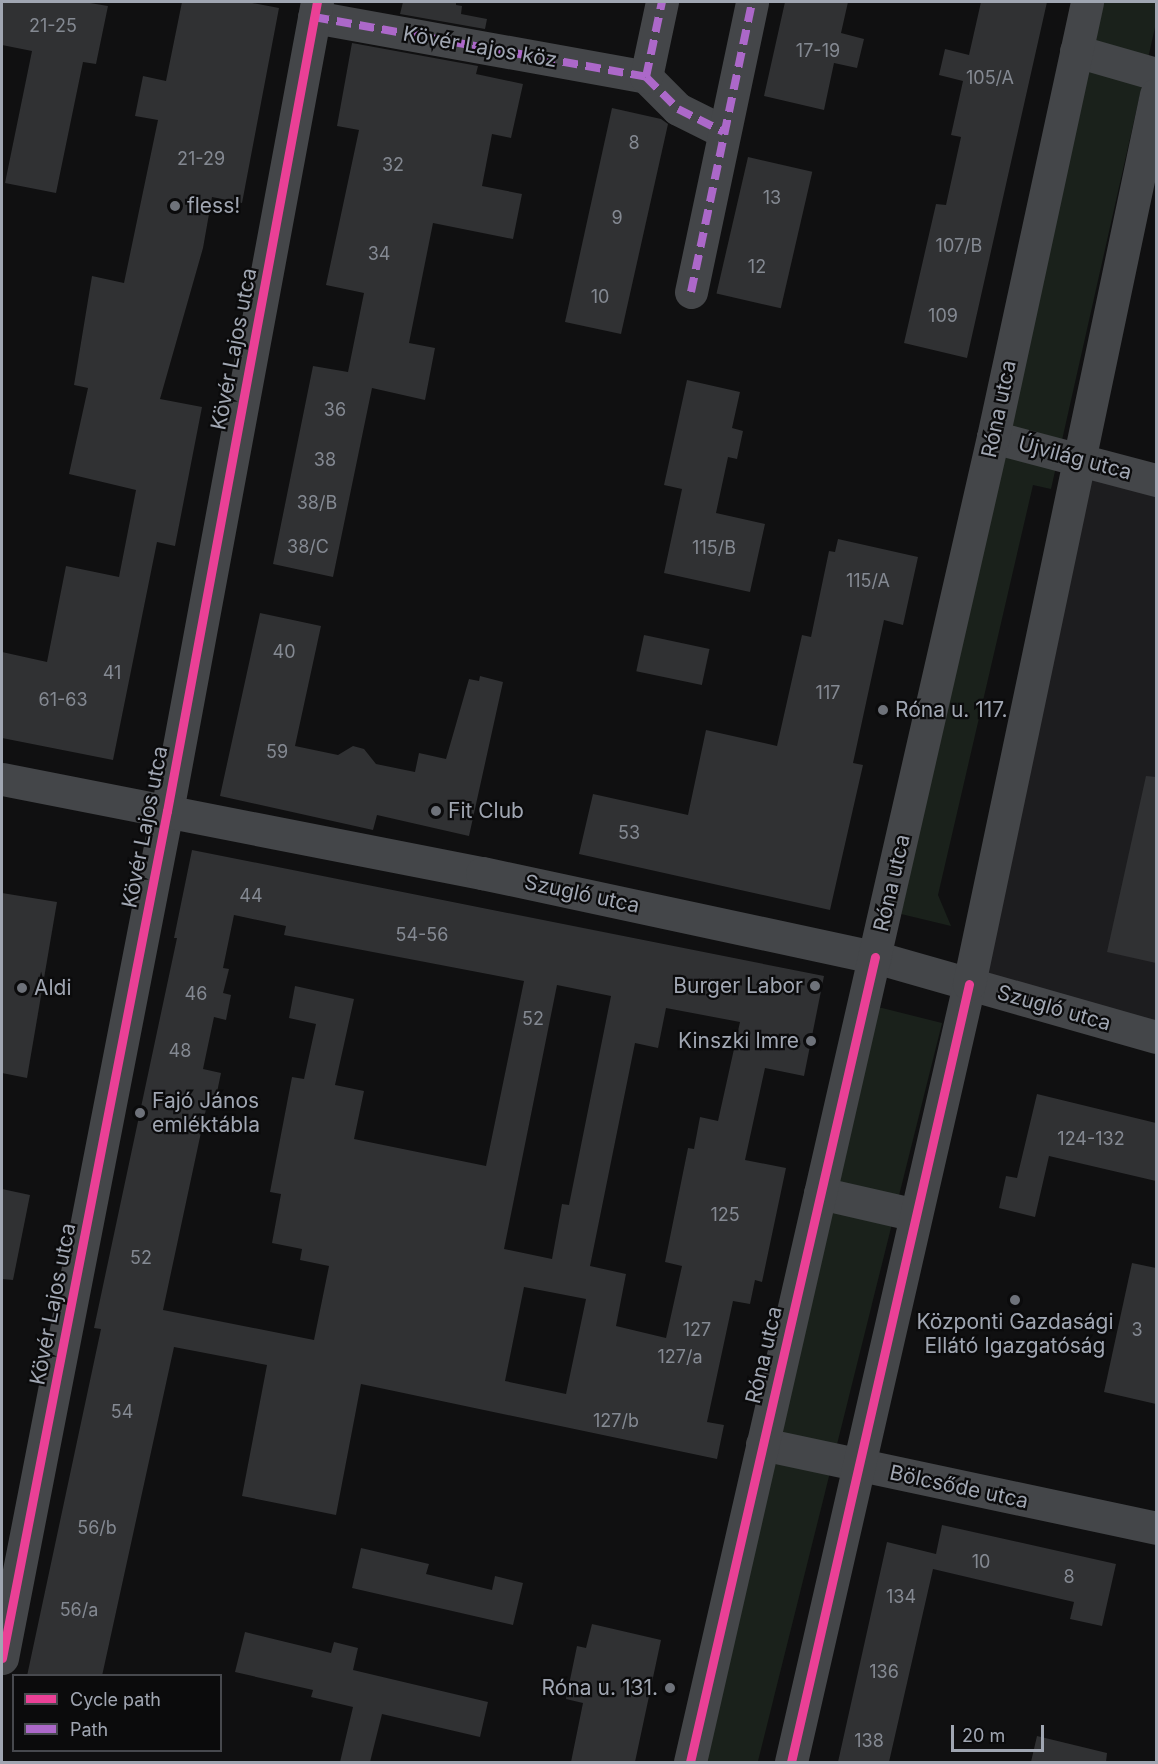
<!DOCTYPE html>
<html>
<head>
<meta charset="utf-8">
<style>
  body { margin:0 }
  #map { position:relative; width:1158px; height:1764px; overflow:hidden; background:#101011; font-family:Inter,sans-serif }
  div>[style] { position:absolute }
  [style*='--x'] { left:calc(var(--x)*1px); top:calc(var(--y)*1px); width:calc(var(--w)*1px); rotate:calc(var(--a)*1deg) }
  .built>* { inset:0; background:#1d1d1f }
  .green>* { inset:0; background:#1a211b; transform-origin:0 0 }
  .building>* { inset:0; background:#303133; transform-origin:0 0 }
  .minor>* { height:33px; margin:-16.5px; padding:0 16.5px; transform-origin:16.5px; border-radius:16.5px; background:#444649 }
  .tertiary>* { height:33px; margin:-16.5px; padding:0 16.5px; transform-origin:16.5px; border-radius:16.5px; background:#444649 }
  .quiet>* { height:8px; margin-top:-4px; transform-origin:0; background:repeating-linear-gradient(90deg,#ac68c9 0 15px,transparent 0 23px) }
  .cycleway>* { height:9px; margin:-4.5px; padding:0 4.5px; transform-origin:4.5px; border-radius:4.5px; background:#ea4096 }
  .dots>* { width:16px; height:16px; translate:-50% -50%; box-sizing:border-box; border:3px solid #0b0b0c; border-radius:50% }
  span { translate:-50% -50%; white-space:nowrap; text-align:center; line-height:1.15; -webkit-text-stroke:4.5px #0b0b0c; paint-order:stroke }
  .number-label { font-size:18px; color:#848992 }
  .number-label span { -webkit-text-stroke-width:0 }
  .street-label { font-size:21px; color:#a0a6b2 }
  .poi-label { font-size:21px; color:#a0a6b2 }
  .left { translate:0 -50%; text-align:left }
  .right { translate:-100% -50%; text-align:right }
  .frame { position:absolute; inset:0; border:3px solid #a0a6b2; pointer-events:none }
  .legend { position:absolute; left:12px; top:1674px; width:210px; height:78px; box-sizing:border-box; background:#0b0b0c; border:2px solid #47494e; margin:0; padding:8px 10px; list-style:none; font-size:18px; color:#a0a6b2 }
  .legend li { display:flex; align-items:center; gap:12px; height:30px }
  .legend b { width:30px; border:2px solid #47494e }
  .scale { position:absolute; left:951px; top:1725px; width:93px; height:27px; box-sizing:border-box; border:3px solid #a0a6b2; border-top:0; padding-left:8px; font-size:18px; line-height:21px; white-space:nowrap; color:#a0a6b2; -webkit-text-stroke:4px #0b0b0c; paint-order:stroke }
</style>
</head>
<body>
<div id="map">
  <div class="built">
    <i style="clip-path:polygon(1085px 467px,1156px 488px,1156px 1032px,974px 980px)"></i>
  </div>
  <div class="green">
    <i style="clip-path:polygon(1104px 2px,1156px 2px,1156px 23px,1051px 489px,1033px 485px,938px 895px,951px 926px,901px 914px)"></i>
    <i style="left:878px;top:1007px;width:66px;height:774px;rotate:14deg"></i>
  </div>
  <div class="building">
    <i style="clip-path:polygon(2px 2px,84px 2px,108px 6px,96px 64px,83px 62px,56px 193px,5px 183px,32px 51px,2px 45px)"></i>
    <i style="clip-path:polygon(182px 2px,247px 2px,279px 8px,242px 203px,212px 197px,203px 248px,160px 399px,202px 407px,175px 546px,157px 542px,113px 760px,2px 738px,2px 652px,47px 662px,66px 566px,119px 577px,136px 490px,69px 474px,88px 388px,74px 385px,92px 276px,124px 283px,158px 120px,135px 116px,143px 76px,166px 81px)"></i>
    <i style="clip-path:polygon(403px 2px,456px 2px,456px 5px,462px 6px,461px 14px,487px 19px,485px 29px,400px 14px)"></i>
    <i style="clip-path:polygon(785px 2px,848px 2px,841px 33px,864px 39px,857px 68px,834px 63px,824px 110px,764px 96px)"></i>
    <i style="clip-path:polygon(981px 2px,1047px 2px,967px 358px,904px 343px,936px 204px,946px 205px,961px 137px,951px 135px,963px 81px,939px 75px,945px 49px,969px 55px)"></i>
    <i style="clip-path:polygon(352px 43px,478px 66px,476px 74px,523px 84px,511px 138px,492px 134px,482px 186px,522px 194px,513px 239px,433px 223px,409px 343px,435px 348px,425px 400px,372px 388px,333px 577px,273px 564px,313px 366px,348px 372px,364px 293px,326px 285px,359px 130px,337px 126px)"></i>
    <i style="clip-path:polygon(612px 108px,661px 119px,668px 124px,621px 334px,565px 322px)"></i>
    <i style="left:748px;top:157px;width:66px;height:140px;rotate:13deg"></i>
    <i style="clip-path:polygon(687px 380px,740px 392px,732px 428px,743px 431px,737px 459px,728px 457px,716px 513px,765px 524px,750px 592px,664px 573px,682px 489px,664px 485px)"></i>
    <i style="clip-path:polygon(838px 539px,918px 557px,903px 625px,884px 620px,853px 763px,863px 765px,830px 910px,579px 854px,593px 794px,688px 815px,706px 730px,777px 746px,802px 635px,811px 637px,829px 551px,835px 552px)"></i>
    <i style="clip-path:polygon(260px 613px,321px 626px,295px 746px,338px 755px,353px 746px,364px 749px,376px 764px,415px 772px,419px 753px,446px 759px,469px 679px,479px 681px,480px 676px,503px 682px,469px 836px,377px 815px,373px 830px,220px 796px)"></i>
    <i style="left:644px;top:635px;width:67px;height:37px;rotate:12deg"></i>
    <i style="clip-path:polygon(1146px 776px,1156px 777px,1156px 963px,1107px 952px)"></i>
    <i style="clip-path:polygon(evenodd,192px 850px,824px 976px,804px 1076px,765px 1068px,745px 1160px,786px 1168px,762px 1282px,755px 1280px,750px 1304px,733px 1301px,707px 1422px,724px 1425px,717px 1459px,361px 1384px,336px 1515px,242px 1496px,267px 1365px,174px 1347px,102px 1676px,27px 1676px,101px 1329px,94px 1328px,177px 938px,174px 938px,192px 850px,234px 915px,286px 926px,284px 935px,524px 981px,486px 1166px,354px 1139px,364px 1091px,335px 1085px,354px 999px,295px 986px,289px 1018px,316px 1024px,304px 1079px,292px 1077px,270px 1192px,281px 1194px,272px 1243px,302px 1249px,300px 1260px,329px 1266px,314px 1340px,163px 1310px,209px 1095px,216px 1097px,221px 1073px,203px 1069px,214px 1017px,226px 1020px,231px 995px,223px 993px,229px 969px,223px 968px,234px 915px,192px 850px,557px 985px,611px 996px,569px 1205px,562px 1204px,552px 1259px,504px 1249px,557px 985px,192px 850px,666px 1008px,740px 1022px,718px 1121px,700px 1117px,694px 1149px,688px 1148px,665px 1262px,682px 1266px,666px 1338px,616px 1326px,626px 1274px,590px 1266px,635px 1043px,658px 1048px,666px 1008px,192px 850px,524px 1287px,586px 1299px,566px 1394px,505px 1381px,524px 1287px)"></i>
    <i style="clip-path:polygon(2px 893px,57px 902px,27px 1078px,2px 1073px)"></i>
    <i style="clip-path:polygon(1037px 1094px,1156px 1123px,1156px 1181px,1049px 1156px,1035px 1217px,999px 1208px,1006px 1176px,1017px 1178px)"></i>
    <i style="clip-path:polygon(2px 1189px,30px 1195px,13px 1280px,2px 1279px)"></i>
    <i style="clip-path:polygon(1132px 1263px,1156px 1268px,1156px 1404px,1104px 1392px)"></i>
    <i style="clip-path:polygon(942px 1525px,1116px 1564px,1102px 1626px,1070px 1619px,1074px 1602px,933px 1569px,889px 1762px,838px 1762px,887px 1542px,936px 1554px)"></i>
    <i style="clip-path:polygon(361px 1548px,429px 1564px,426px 1574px,492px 1590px,495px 1576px,523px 1583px,513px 1625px,352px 1588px)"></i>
    <i style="clip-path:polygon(592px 1624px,661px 1640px,635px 1762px,571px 1762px,583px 1703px,566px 1699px,577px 1646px,586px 1648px)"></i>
    <i style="clip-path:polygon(245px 1632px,331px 1653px,334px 1642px,358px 1648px,353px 1670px,488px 1702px,480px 1737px,382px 1714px,370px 1762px,340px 1762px,353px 1707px,311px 1697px,313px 1690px,235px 1672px)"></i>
    <i style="clip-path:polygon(1037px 1736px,1107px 1753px,1106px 1762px,1031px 1762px)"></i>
  </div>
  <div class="minor">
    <i style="--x:314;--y:17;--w:337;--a:10.2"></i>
    <i style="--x:1076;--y:51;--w:83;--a:16"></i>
    <i style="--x:646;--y:77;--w:45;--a:45"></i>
    <i style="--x:678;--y:109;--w:51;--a:26.6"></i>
    <i style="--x:646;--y:77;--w:77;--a:-78"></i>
    <i style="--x:691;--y:292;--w:296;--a:-78.1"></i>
    <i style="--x:993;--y:437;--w:169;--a:14.8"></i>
    <i style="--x:875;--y:957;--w:292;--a:15.9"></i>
    <i style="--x:820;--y:1193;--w:98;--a:12.9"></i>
    <i style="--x:762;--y:1444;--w:403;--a:12"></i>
    <i style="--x:2;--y:1658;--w:863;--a:-78.98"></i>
    <i style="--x:167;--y:811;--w:823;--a:-79.5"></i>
  </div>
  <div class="tertiary">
    <i style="--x:2;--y:779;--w:489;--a:11.1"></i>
    <i style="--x:482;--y:873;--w:402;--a:12.1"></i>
    <i style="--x:690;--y:1762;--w:1359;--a:-77.12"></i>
    <i style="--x:993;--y:437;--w:445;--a:-77.8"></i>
    <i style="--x:791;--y:1762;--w:798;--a:-77.11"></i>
    <i style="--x:969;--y:984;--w:909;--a:-78.13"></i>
  </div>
  <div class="quiet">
    <i style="--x:314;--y:17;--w:337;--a:10.2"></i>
    <i style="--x:646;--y:77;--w:45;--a:45"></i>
    <i style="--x:678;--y:109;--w:51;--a:26.6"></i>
    <i style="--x:646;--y:77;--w:77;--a:-78"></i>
    <i style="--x:691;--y:292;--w:296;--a:-78.1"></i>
  </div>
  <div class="cycleway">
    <i style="--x:2;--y:1658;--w:863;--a:-78.98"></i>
    <i style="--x:167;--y:811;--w:823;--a:-79.5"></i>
    <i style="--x:690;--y:1762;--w:826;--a:-77.06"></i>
    <i style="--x:791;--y:1762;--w:798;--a:-77.11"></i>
  </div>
  <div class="dots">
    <i style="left:175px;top:206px;background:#6e727a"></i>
    <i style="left:883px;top:710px;background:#6e727a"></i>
    <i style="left:436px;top:811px;background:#6e727a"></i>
    <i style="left:815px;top:986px;background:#6e727a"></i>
    <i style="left:22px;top:988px;background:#6e727a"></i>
    <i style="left:811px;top:1041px;background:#6e727a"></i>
    <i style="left:140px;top:1113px;background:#6e727a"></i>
    <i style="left:1015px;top:1300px;background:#6e727a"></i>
    <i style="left:670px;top:1688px;background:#6e727a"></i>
  </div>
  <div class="number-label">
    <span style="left:53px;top:26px">21-25</span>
    <span style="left:818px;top:51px">17-19</span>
    <span style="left:990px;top:78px">105/A</span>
    <span style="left:634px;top:143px">8</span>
    <span style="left:201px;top:159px">21-29</span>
    <span style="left:393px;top:165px">32</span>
    <span style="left:772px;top:198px">13</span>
    <span style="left:617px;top:218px">9</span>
    <span style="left:959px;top:246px">107/B</span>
    <span style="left:379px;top:254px">34</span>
    <span style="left:757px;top:267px">12</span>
    <span style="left:600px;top:297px">10</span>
    <span style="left:943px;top:316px">109</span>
    <span style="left:335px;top:410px">36</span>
    <span style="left:325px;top:460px">38</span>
    <span style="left:317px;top:503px">38/B</span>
    <span style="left:308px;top:547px">38/C</span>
    <span style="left:714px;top:548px">115/B</span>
    <span style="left:868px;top:581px">115/A</span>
    <span style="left:284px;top:652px">40</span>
    <span style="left:112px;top:673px">41</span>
    <span style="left:828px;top:693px">117</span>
    <span style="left:63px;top:700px">61-63</span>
    <span style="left:277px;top:752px">59</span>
    <span style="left:629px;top:833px">53</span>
    <span style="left:251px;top:896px">44</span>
    <span style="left:422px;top:935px">54-56</span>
    <span style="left:196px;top:994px">46</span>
    <span style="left:533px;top:1019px">52</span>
    <span style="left:180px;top:1051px">48</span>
    <span style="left:1091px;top:1139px">124-132</span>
    <span style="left:725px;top:1215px">125</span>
    <span style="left:141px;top:1258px">52</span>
    <span style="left:697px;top:1330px">127</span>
    <span style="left:1137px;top:1330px">3</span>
    <span style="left:680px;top:1357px">127/a</span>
    <span style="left:122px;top:1412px">54</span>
    <span style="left:616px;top:1421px">127/b</span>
    <span style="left:97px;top:1528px">56/b</span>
    <span style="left:981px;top:1562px">10</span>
    <span style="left:1069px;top:1577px">8</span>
    <span style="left:901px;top:1597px">134</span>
    <span style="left:79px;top:1610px">56/a</span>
    <span style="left:884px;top:1672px">136</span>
    <span style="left:869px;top:1741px">138</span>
  </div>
  <div class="street-label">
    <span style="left:480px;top:47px;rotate:10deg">Kövér Lajos köz</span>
    <span style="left:234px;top:349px;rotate:-79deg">Kövér Lajos utca</span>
    <span style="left:999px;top:409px;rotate:-78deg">Róna utca</span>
    <span style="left:1075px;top:458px;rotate:15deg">Újvilág utca</span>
    <span style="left:145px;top:827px;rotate:-79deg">Kövér Lajos utca</span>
    <span style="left:892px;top:883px;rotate:-77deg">Róna utca</span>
    <span style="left:582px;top:894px;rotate:12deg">Szugló utca</span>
    <span style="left:1054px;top:1008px;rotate:16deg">Szugló utca</span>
    <span style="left:53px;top:1304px;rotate:-79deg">Kövér Lajos utca</span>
    <span style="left:764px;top:1355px;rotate:-77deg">Róna utca</span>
    <span style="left:959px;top:1487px;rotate:12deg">Bölcsőde utca</span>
  </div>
  <div class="poi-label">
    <span class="left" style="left:187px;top:206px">fless!</span>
    <span class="left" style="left:895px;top:710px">Róna u. 117.</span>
    <span class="left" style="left:448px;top:811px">Fit Club</span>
    <span class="right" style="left:803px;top:986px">Burger Labor</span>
    <span class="left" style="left:34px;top:988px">Aldi</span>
    <span class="right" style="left:799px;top:1041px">Kinszki Imre</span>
    <span class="left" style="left:152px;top:1113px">Fajó János<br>emléktábla</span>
    <span style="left:1015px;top:1334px">Központi Gazdasági<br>Ellátó Igazgatóság</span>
    <span class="right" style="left:658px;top:1688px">Róna u. 131.</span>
  </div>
  <div class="frame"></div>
  <ul class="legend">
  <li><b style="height:8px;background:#ea4096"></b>Cycle path</li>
  <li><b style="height:8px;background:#ac68c9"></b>Path</li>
  </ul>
  <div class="scale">20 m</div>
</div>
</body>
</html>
